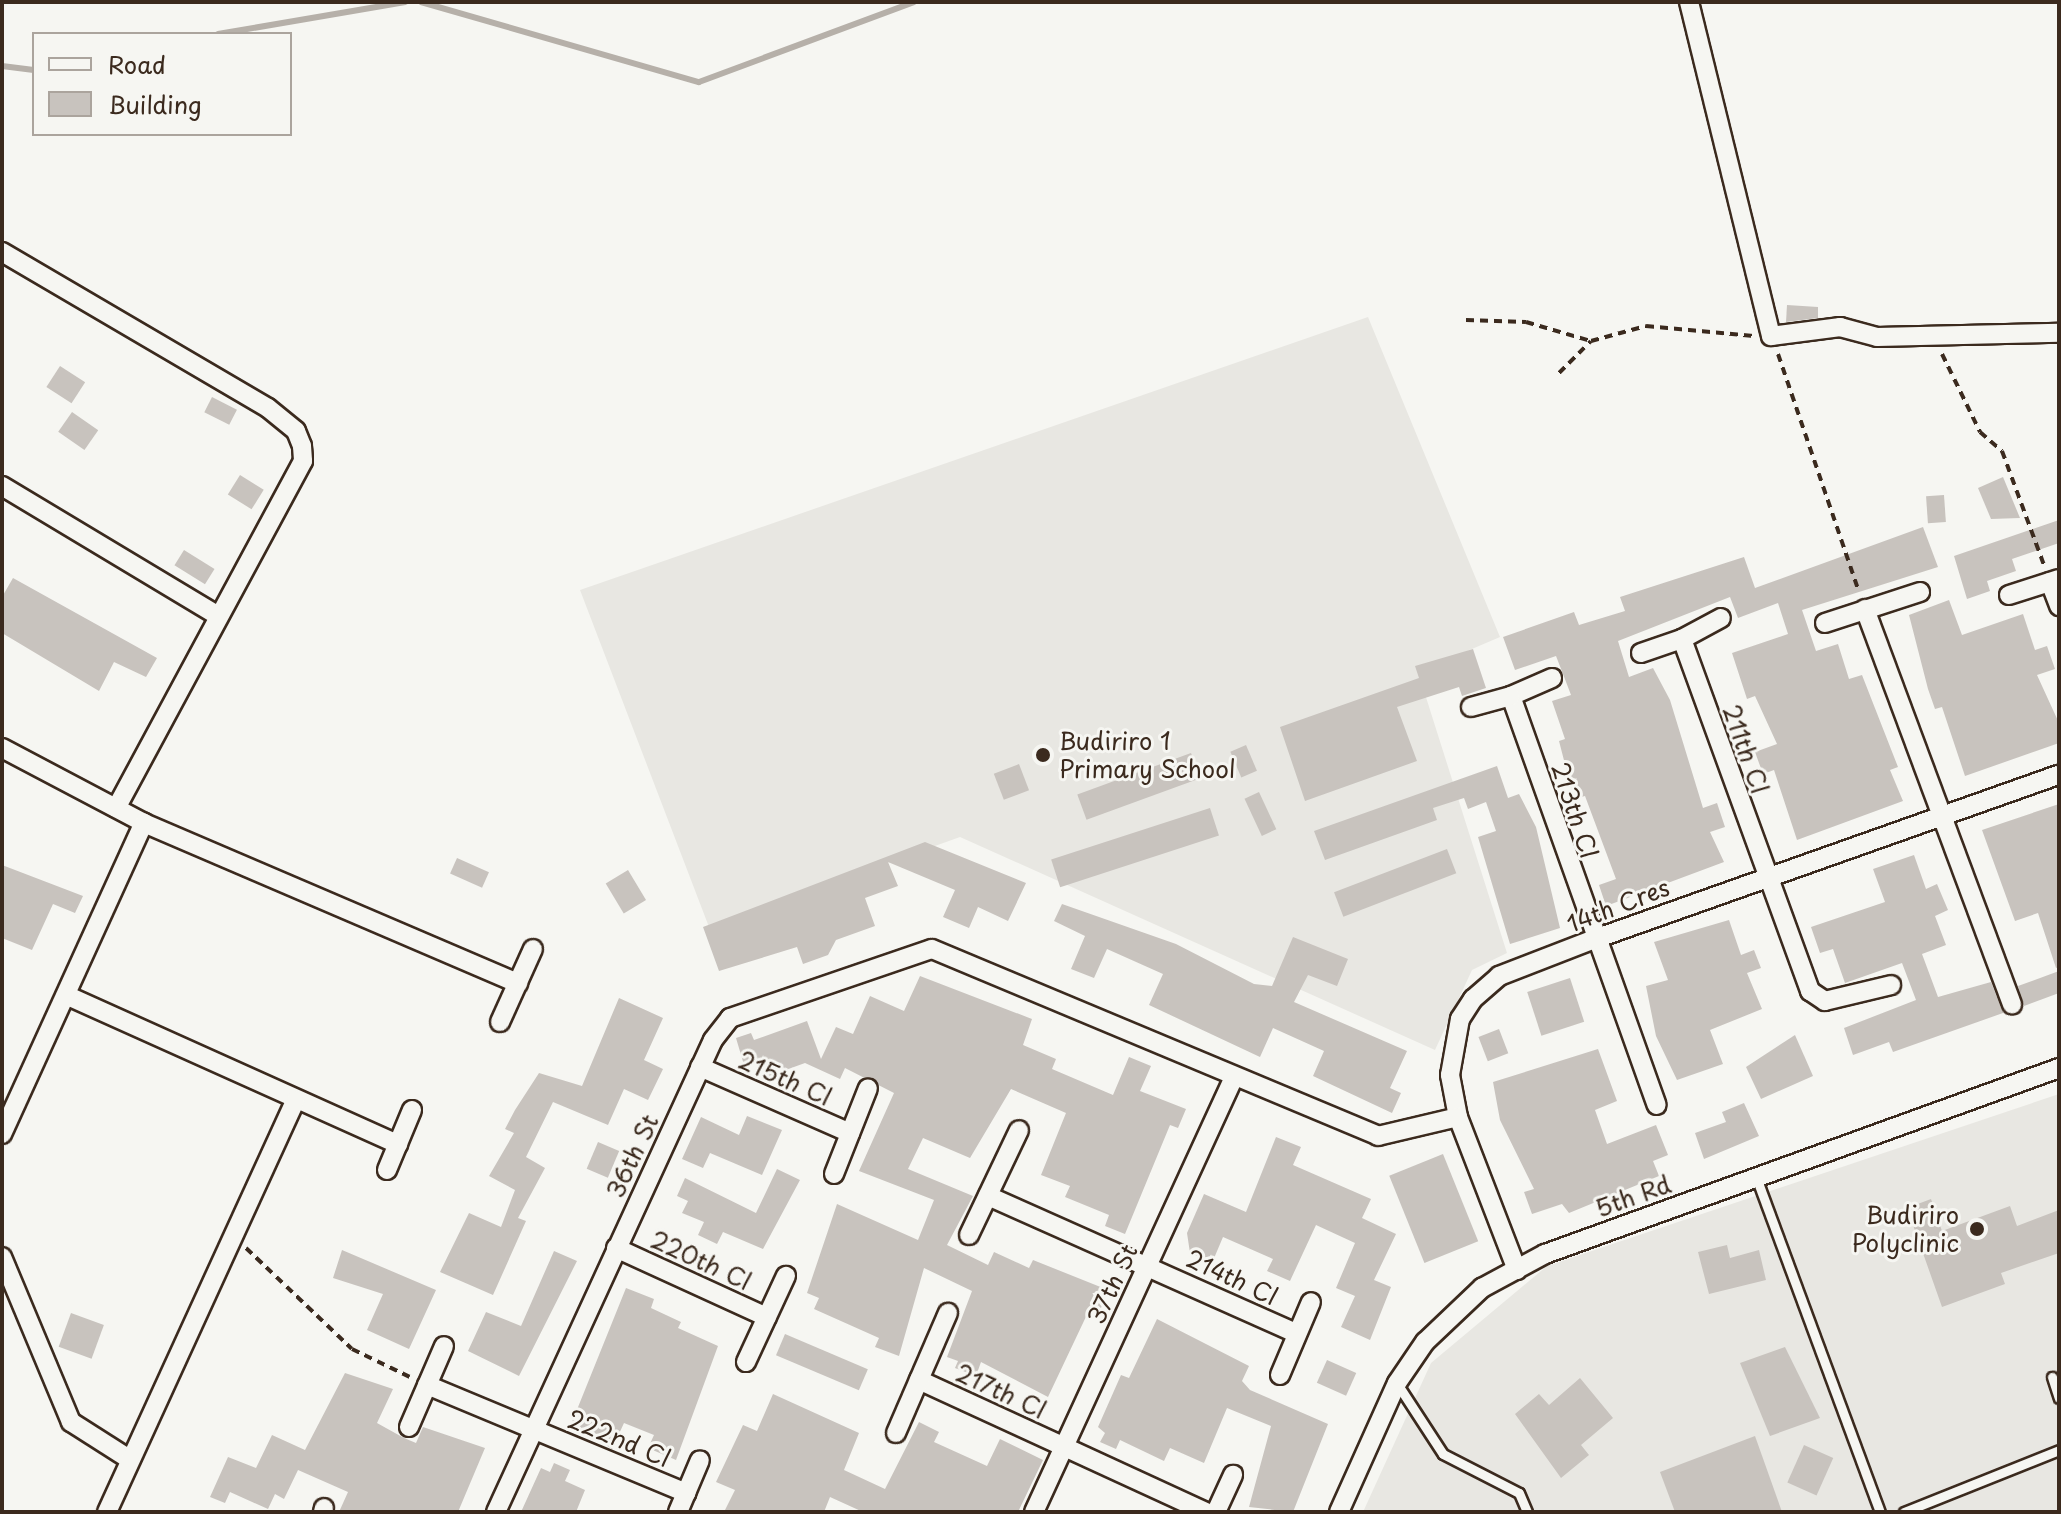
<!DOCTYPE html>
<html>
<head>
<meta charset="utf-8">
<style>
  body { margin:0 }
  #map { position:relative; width:2061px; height:1514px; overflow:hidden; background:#f6f6f2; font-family:"Playpen Sans",sans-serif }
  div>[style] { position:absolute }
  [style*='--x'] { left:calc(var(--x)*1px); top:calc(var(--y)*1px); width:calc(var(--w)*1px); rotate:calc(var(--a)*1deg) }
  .built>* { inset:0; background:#e8e7e2 }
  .stream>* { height:6px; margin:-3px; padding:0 3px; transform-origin:3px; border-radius:3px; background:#b6b0a9 }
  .building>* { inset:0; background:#c8c3be; transform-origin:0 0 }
  .path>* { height:4px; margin-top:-2px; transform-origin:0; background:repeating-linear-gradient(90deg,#3b2a1e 0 8px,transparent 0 14px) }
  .roads { filter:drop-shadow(2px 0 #3b2a1e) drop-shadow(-2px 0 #3b2a1e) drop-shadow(0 2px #3b2a1e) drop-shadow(0 -2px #3b2a1e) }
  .service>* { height:9px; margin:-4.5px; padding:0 4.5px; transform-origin:4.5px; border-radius:4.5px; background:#f6f6f2 }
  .minor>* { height:18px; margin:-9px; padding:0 9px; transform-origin:9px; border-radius:9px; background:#f6f6f2 }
  .dots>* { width:22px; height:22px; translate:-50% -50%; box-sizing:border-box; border:4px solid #f6f6f2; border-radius:50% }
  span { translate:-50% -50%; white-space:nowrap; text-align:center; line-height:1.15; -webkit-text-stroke:6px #f6f6f2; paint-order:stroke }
  .poi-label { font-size:24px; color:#3b2a1e }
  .left { translate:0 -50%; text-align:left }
  .right { translate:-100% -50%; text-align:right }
  .street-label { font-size:24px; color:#3b2a1e }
  .frame { position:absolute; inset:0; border:4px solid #3b2a1e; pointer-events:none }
  .legend { position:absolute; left:32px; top:32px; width:260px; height:104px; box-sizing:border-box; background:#f6f6f2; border:2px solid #aba49d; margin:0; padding:10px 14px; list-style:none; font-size:24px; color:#3b2a1e }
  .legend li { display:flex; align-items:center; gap:16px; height:40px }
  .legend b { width:40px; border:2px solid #aba49d }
</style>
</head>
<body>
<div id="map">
  <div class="built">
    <i style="clip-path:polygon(1368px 317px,1500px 637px,1418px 672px,1507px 953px,1472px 970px,1435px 1050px,960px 837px,709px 927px,580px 590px)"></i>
    <i style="clip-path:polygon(2059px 1094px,2059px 1512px,1363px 1512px,1431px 1363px,1547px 1266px)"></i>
  </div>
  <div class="stream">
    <i style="--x:421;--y:2;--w:289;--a:16.1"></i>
    <i style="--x:699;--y:82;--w:229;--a:-20.4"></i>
    <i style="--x:218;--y:34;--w:190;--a:-9.7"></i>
    <i style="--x:2;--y:66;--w:32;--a:7"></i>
  </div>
  <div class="building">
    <i style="clip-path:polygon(1787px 305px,1818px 307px,1818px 318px,1786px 322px)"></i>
    <i style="left:60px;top:366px;width:30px;height:25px;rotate:33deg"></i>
    <i style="left:212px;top:397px;width:28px;height:17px;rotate:27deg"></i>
    <i style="left:72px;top:412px;width:32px;height:24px;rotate:35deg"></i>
    <i style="left:240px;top:475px;width:28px;height:23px;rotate:32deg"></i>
    <i style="clip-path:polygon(2003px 477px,2020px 518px,1991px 519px,1978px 488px)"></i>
    <i style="left:1944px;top:495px;width:27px;height:18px;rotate:86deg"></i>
    <i style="clip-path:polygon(2059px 520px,2059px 543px,2012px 559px,2016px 571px,1987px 581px,1990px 591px,1967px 599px,1954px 556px)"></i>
    <i style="clip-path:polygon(1923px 527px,1938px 567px,1802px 610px,1816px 651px,1838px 644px,1849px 679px,1862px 675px,1898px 767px,1890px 770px,1903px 801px,1797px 840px,1774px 770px,1763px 774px,1755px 752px,1777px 744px,1755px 696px,1747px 699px,1732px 653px,1788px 634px,1778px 603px,1738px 618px,1730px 597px,1618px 641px,1629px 677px,1653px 668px,1670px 700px,1703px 808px,1717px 803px,1725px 827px,1710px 832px,1724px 862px,1606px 906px,1599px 885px,1616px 879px,1585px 796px,1574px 799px,1559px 741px,1565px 739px,1552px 701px,1571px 695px,1563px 674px,1556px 656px,1515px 670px,1503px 637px,1574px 612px,1579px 625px,1625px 611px,1620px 597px,1744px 557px,1755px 588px)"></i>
    <i style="left:184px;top:550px;width:36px;height:18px;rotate:32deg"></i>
    <i style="clip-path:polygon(13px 578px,157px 658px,146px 677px,114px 662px,99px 691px,2px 633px,2px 597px)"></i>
    <i style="clip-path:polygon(1949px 600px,1962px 635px,2023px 614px,2035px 650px,2047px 646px,2055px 669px,2037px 675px,2059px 723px,2059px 743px,1965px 776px,1942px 707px,1935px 709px,1928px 689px,1909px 615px)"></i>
    <i style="clip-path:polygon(1473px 649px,1486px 688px,1462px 696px,1459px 687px,1397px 707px,1417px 761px,1305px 801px,1280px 727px,1419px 678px,1415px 666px)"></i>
    <i style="left:1246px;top:745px;width:28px;height:17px;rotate:67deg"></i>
    <i style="left:1191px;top:753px;width:27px;height:121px;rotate:70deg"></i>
    <i style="left:1019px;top:764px;width:28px;height:27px;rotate:69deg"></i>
    <i style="clip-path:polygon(1497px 766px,1508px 798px,1519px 794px,1536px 827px,1560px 928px,1510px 944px,1478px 837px,1496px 831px,1486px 802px,1468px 809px,1464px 798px,1433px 808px,1437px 820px,1325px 860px,1314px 831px)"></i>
    <i style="left:1259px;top:792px;width:41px;height:16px;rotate:65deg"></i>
    <i style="clip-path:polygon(2059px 804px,2059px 967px,2056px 968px,2038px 913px,2015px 921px,1982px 830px)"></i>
    <i style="left:1210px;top:808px;width:29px;height:167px;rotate:72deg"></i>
    <i style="clip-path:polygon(925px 842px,1026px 883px,1008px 921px,978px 907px,969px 928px,943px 917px,955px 890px,888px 862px,898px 886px,865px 898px,875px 926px,836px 940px,828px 955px,803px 964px,797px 947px,719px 971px,703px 927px)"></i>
    <i style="left:1447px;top:849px;width:26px;height:121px;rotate:69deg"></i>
    <i style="clip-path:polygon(1914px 855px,1926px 889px,1937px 884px,1948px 910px,1935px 916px,1946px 945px,1922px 954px,1938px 997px,1991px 982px,2003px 1013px,1893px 1052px,1889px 1042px,1853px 1055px,1844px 1028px,1916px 1000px,1902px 963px,1845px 983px,1833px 949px,1820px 953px,1811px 927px,1885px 902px,1873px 869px)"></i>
    <i style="left:457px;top:858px;width:35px;height:17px;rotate:24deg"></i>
    <i style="clip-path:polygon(2px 865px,83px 896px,75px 913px,53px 904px,32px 950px,2px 938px)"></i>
    <i style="left:628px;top:870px;width:35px;height:26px;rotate:59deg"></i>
    <i style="clip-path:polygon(1062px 904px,1176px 944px,1254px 984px,1272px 986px,1293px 937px,1348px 959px,1337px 986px,1308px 975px,1294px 1002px,1407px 1051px,1390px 1088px,1401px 1093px,1392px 1113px,1313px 1076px,1324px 1051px,1273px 1028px,1260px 1057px,1149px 1005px,1163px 974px,1107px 949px,1094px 978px,1071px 969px,1085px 936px,1054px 921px)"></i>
    <i style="clip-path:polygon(1729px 920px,1741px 955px,1754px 950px,1761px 968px,1747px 973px,1762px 1009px,1710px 1030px,1723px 1064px,1677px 1080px,1656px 1036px,1646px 986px,1668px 980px,1654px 942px)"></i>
    <i style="clip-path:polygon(2059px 971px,2059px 993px,2024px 1006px,2018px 986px)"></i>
    <i style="clip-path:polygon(920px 976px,1032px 1019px,1023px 1045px,1056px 1059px,1052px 1069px,1113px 1095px,1129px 1057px,1151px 1066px,1140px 1091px,1186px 1109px,1178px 1128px,1170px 1125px,1125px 1234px,1105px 1226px,1109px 1215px,1065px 1197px,1070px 1186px,1041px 1175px,1066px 1113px,1011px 1089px,970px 1158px,923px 1138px,908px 1169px,973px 1196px,947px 1245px,988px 1265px,994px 1252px,1029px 1268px,1033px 1260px,1108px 1290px,1101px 1308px,1092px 1304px,1048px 1397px,981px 1362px,976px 1376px,955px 1368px,958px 1361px,947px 1357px,972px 1291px,924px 1268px,899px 1356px,875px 1347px,879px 1338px,814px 1309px,819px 1298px,807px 1293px,837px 1204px,918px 1240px,934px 1200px,859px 1171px,894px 1093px,845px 1068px,840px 1079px,805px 1063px,769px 1076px,763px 1058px,744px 1065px,736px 1038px,751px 1033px,754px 1040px,807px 1021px,821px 1059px,836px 1027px,853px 1034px,870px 996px,904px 1011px)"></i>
    <i style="left:1570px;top:978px;width:46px;height:45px;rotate:72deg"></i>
    <i style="clip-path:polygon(619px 998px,663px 1018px,644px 1060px,663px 1069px,648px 1100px,624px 1089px,608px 1125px,553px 1102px,526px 1157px,545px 1168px,518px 1218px,526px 1221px,493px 1295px,440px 1272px,469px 1213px,501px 1227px,515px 1190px,489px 1176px,514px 1133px,505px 1129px,515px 1110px,539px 1073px,582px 1086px)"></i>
    <i style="left:1499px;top:1029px;width:26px;height:22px;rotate:69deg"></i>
    <i style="clip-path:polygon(1795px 1035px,1813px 1076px,1761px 1099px,1746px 1067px)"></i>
    <i style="clip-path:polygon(1598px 1049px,1617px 1101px,1595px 1110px,1607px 1144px,1656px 1125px,1668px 1155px,1653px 1161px,1659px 1176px,1569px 1213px,1562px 1204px,1532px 1214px,1524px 1192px,1534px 1189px,1500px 1120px,1493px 1082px)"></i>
    <i style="clip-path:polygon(1744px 1103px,1759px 1136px,1704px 1159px,1695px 1133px,1726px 1122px,1722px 1112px)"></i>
    <i style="clip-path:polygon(747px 1116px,782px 1130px,762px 1175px,710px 1153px,703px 1168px,682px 1159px,701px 1117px,739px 1135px)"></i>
    <i style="clip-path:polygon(1276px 1137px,1301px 1147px,1293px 1165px,1371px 1199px,1362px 1218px,1396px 1234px,1374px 1280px,1391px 1287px,1370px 1340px,1341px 1327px,1355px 1296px,1336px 1288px,1355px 1243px,1316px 1225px,1290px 1281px,1267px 1271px,1273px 1259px,1223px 1237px,1212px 1263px,1190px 1253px,1187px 1233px,1204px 1194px,1246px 1212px)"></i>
    <i style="left:598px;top:1142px;width:23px;height:29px;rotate:23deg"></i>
    <i style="left:1443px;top:1154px;width:94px;height:58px;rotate:68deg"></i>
    <i style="clip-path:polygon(777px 1169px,800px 1180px,763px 1249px,723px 1232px,717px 1244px,698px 1235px,704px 1222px,682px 1213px,688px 1201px,677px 1196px,685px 1178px,756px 1213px)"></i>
    <i style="clip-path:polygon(1931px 1199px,1942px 1231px,2010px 1206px,2017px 1226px,2059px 1210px,2059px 1253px,2001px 1273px,2005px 1284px,1942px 1307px,1907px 1208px)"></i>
    <i style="clip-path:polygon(1727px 1245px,1730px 1258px,1759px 1250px,1766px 1280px,1709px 1294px,1698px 1252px)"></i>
    <i style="clip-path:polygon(342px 1250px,436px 1290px,409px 1349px,367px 1330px,383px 1294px,333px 1278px)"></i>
    <i style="clip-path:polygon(554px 1251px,577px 1261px,519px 1376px,468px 1351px,486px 1312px,521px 1326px)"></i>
    <i style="clip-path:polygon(626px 1288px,654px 1299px,651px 1308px,681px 1322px,678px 1328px,718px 1346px,676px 1460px,648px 1448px,654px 1435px,624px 1423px,612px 1449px,572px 1422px)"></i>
    <i style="left:71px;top:1313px;width:35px;height:36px;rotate:20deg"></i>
    <i style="clip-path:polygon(1157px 1319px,1249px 1366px,1242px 1381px,1250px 1390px,1328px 1424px,1293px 1512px,1249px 1507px,1271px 1426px,1227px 1408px,1204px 1463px,1170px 1448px,1164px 1461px,1120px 1440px,1116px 1449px,1100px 1442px,1105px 1433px,1098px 1427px,1121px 1375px,1129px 1378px)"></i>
    <i style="left:785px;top:1334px;width:90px;height:23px;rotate:23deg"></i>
    <i style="clip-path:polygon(1785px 1347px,1820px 1418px,1770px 1436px,1740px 1363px)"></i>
    <i style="left:1327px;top:1360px;width:32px;height:25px;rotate:24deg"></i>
    <i style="clip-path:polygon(345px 1373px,393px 1389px,377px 1423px,404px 1438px,416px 1443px,423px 1427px,485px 1448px,458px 1512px,339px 1512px,348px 1492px,298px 1470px,284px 1499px,275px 1494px,268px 1509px,230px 1492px,225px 1503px,210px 1497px,228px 1457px,256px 1468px,272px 1435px,305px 1450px)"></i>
    <i style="clip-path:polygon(1580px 1378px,1613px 1418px,1581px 1445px,1589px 1455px,1561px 1478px,1515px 1414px,1539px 1394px,1549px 1405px)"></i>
    <i style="clip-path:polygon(773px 1394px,859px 1433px,844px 1470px,885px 1489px,919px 1422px,939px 1432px,934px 1442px,987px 1466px,1000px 1439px,1043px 1460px,1018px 1512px,863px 1512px,830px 1497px,824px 1512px,724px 1512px,735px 1490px,716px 1482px,743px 1425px,757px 1431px)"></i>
    <i style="clip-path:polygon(1755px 1436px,1782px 1512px,1675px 1512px,1660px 1472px)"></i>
    <i style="left:1804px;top:1445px;width:32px;height:41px;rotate:24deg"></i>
    <i style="clip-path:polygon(554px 1463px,570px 1470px,565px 1481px,585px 1490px,576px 1512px,521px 1512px,541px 1468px,550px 1472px)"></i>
  </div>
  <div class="path">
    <i style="--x:1466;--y:320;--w:60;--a:1.9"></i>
    <i style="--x:1526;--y:322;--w:68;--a:16.3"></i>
    <i style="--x:1778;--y:354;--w:251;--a:71.2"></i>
    <i style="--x:1942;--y:354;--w:87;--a:64"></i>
    <i style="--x:1980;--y:432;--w:29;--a:41"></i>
    <i style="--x:2002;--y:451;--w:121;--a:69.8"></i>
    <i style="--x:1559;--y:373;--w:45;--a:-45"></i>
    <i style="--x:1591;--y:341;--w:57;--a:-15.3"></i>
    <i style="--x:1646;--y:326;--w:108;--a:5.3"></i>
    <i style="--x:246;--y:1248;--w:146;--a:43.6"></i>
    <i style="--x:352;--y:1349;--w:64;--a:25.8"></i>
  </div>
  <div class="roads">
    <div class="service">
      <i style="--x:1756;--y:1177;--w:357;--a:69.7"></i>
      <i style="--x:2052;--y:1377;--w:22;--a:72"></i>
      <i style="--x:1398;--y:1385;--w:82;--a:56.9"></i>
      <i style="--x:1443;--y:1454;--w:85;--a:27.2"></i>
      <i style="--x:1519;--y:1493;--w:21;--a:67"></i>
      <i style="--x:1904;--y:1512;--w:167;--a:-21.8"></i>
    </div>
    <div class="minor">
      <i style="--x:1689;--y:2;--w:344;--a:76.2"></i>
      <i style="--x:1771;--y:336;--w:70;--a:-7.4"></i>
      <i style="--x:1840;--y:327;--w:38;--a:15"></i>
      <i style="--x:1877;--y:337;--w:182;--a:-1.3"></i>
      <i style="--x:2;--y:252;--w:308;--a:30.4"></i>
      <i style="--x:268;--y:408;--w:36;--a:39"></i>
      <i style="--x:296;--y:431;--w:16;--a:68"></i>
      <i style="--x:302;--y:446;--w:15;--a:86"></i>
      <i style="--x:303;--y:461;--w:394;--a:118.3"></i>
      <i style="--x:2;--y:486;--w:252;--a:31"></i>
      <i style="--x:2050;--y:582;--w:26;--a:69"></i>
      <i style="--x:2009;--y:595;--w:52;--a:-17.7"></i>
      <i style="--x:1865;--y:609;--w:422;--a:69.6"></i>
      <i style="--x:1825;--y:623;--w:100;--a:-18.1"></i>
      <i style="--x:1682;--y:639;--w:44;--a:-28.3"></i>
      <i style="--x:1641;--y:653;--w:43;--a:-18.9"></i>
      <i style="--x:1682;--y:639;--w:375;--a:70"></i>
      <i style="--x:1810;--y:991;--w:18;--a:34"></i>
      <i style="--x:1825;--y:1001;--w:68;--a:-13.6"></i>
      <i style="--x:1552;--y:678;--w:45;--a:156.3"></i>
      <i style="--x:1511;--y:696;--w:434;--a:70.4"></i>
      <i style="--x:1471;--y:707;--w:41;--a:-15.4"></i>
      <i style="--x:2;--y:748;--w:161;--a:27.8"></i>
      <i style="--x:144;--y:823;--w:407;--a:23.2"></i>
      <i style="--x:68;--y:996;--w:362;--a:24.2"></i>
      <i style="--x:500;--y:1022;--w:80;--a:-65.7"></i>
      <i style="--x:700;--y:1067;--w:164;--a:23.7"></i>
      <i style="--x:2;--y:1134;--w:342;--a:-65.5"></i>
      <i style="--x:387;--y:1170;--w:65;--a:-67.4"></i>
      <i style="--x:834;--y:1174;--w:92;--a:-68.4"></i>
      <i style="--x:988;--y:1196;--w:337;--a:24"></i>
      <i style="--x:969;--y:1235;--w:116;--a:-64.5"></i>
      <i style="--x:616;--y:1248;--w:166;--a:24.6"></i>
      <i style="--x:2;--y:1257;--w:179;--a:67.3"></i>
      <i style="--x:71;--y:1422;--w:69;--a:32.5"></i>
      <i style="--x:1517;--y:1270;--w:164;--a:-111.1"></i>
      <i style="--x:1458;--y:1117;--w:43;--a:-100.8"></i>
      <i style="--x:1450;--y:1075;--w:57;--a:-79.9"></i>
      <i style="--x:1460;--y:1019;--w:24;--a:-57"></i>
      <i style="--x:1473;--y:999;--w:35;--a:-41"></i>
      <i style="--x:1499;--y:976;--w:100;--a:-21.2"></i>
      <i style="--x:1592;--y:940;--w:495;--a:-19.5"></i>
      <i style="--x:746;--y:1362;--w:95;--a:-65.1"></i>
      <i style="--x:1280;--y:1375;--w:79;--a:-67"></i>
      <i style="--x:919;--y:1380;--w:316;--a:24.7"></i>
      <i style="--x:427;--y:1385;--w:281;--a:22.6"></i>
      <i style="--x:409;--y:1427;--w:88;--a:-66.6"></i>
      <i style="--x:896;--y:1433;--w:131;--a:-66.6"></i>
      <i style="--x:107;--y:1512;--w:452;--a:-65.4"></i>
      <i style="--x:323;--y:1512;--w:4;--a:-76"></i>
      <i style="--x:496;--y:1512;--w:519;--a:-65.31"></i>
      <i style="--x:713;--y:1040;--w:28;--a:-52"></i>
      <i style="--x:730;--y:1018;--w:213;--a:-18.9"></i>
      <i style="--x:932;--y:949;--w:484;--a:22.7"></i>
      <i style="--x:1378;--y:1136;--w:82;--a:-13.4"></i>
      <i style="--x:678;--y:1512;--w:56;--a:-67.1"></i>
      <i style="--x:1034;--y:1512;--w:479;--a:-65.3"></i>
      <i style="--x:1216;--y:1512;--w:41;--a:-65.3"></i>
      <i style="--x:1339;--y:1512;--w:141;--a:-65.8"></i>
      <i style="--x:1397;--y:1383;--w:50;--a:-55.7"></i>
      <i style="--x:1425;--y:1342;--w:79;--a:-43.5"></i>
      <i style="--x:1482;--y:1288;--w:72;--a:-28.4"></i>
      <i style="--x:1545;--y:1254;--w:547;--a:-19.89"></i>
    </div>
  </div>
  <div class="dots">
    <i style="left:1043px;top:755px;background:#3b2a1e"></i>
    <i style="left:1977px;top:1229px;background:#3b2a1e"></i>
  </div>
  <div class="poi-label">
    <span class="left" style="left:1059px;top:755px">Budiriro 1<br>Primary School</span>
    <span class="right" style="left:1959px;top:1229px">Budiriro<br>Polyclinic</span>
  </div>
  <div class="street-label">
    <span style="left:1746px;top:749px;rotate:71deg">211th Cl</span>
    <span style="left:1575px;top:810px;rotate:72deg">213th Cl</span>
    <span style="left:1618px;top:905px;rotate:-21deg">14th Cres</span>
    <span style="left:785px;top:1078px;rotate:24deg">215th Cl</span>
    <span style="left:632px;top:1156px;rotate:-65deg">36th St</span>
    <span style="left:1633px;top:1196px;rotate:-20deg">5th Rd</span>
    <span style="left:701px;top:1260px;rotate:25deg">220th Cl</span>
    <span style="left:1232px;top:1277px;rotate:25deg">214th Cl</span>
    <span style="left:1112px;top:1284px;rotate:-65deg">37th St</span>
    <span style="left:1001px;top:1391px;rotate:25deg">217th Cl</span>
    <span style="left:619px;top:1438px;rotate:23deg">222nd Cl</span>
  </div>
  <div class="frame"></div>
  <ul class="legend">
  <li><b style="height:10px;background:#f6f6f2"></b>Road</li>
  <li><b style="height:22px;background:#c8c3be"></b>Building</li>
  </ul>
</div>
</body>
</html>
